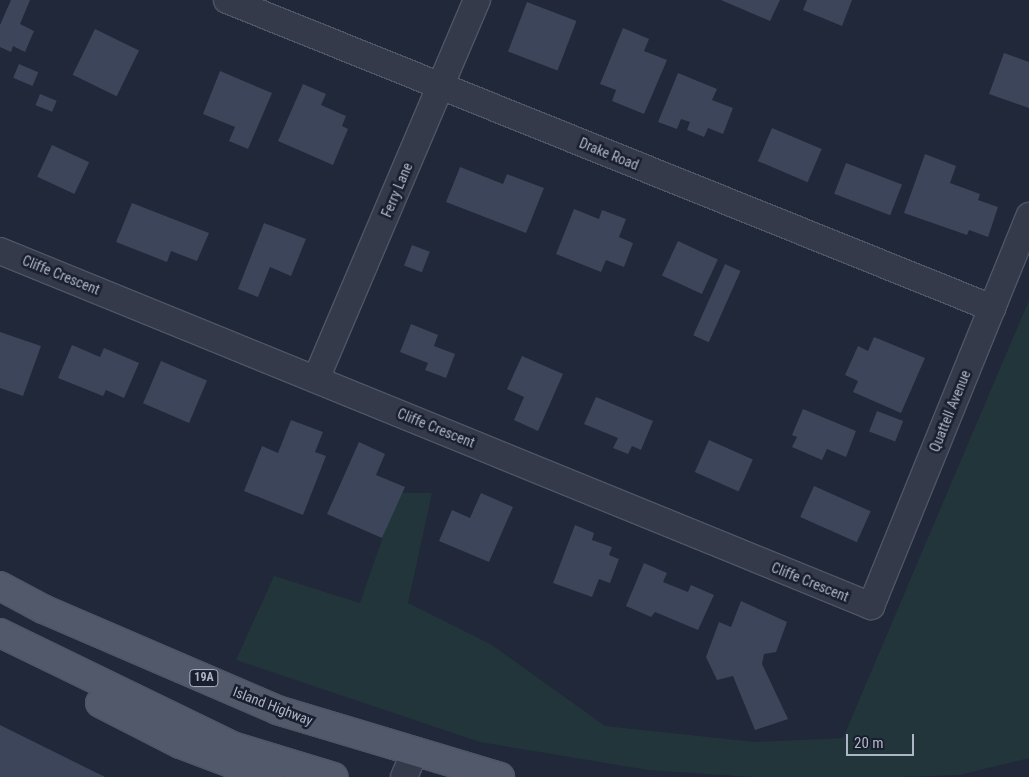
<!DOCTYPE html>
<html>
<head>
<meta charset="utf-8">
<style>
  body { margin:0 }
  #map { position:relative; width:1029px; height:777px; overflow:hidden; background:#202839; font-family:"Roboto Condensed",sans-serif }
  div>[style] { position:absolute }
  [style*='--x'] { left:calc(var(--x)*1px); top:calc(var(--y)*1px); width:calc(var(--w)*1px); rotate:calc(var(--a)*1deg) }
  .green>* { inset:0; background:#22353a }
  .building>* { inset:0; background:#3c4559; transform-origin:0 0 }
  .roads { filter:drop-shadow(1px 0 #4e5564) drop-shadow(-1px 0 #4e5564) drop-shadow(0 1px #4e5564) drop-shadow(0 -1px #4e5564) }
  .minor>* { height:26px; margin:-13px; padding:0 13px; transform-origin:13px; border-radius:13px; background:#343a4a }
  .primary>* { height:28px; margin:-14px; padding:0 14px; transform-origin:14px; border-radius:14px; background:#51596a }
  span { translate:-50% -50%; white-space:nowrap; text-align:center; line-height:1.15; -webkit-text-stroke:5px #191f2e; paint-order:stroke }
  .shield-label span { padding:1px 4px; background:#191f2e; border:1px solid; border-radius:4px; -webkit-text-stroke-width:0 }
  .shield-label { font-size:12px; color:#aeb5c6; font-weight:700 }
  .street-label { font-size:14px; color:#aeb5c6 }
  .scale { position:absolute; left:846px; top:734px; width:68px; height:22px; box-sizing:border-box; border:2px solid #aeb5c6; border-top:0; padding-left:6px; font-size:15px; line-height:18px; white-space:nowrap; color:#aeb5c6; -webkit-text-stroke:4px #191f2e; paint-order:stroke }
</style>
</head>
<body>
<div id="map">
  <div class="green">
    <i style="clip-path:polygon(1029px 300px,1029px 758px,959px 775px,902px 777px,752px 777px,648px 770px,480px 742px,236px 660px,274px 576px,360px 603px,398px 493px,432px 493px,408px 603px,492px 645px,605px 726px,755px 742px,843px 738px)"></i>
  </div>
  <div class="building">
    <i style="clip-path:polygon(11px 0,30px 0,20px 24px,34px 31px,25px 52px,13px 46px,11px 52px,0 47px,0 25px)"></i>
    <i style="clip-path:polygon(721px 0,780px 0,770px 21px)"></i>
    <i style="clip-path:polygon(807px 0,852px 0,842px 26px,803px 10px)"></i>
    <i style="left:527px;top:2px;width:53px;height:53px;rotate:21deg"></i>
    <i style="clip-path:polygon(623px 28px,649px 39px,644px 51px,667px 60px,644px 114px,612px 101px,616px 90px,600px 84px)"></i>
    <i style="left:95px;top:29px;width:49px;height:51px;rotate:26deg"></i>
    <i style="clip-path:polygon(1004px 53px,1029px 62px,1029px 108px,989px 94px)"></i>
    <i style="left:19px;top:64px;width:21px;height:15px;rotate:23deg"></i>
    <i style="clip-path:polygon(220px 71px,272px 93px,248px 149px,229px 141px,235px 127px,203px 114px)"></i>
    <i style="clip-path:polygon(678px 73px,717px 89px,712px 100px,733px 108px,723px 134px,708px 128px,704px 137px,687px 130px,690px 122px,681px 119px,677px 129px,658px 122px)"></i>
    <i style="clip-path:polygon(303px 84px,326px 94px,321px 105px,346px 116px,342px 126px,348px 129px,333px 165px,278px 141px)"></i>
    <i style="left:40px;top:94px;width:18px;height:12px;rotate:22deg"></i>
    <i style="left:772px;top:128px;width:54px;height:36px;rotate:23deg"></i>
    <i style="left:52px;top:145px;width:41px;height:35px;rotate:25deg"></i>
    <i style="clip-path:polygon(925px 154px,956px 166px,950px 183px,980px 194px,978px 200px,998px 207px,988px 237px,969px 230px,967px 235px,904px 213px)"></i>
    <i style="left:846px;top:163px;width:60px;height:33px;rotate:21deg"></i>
    <i style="clip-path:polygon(460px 167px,503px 184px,507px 174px,544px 188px,526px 233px,446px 202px)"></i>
    <i style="clip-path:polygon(132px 203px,209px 233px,197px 261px,171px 251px,167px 262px,116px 242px)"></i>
    <i style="clip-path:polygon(574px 209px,599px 219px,602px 210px,626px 219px,619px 237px,633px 243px,624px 267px,606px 260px,601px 272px,556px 254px)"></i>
    <i style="clip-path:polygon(264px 223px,306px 239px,291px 276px,270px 267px,258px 297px,238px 289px)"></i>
    <i style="left:678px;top:241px;width:44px;height:38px;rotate:25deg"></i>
    <i style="left:412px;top:245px;width:19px;height:22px;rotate:21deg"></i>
    <i style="left:725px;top:264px;width:17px;height:78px;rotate:24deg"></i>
    <i style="clip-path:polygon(411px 324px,438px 335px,434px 346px,455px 354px,446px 378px,425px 370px,428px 363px,400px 352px)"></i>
    <i style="clip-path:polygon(0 332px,41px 346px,23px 396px,0 388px)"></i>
    <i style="clip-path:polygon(874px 337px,925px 358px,901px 413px,853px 392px,858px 381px,845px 375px,858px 346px,868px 351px)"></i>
    <i style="clip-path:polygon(72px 345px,100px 357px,104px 348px,139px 363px,124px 398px,106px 390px,103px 396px,58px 378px)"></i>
    <i style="clip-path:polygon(522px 356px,563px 374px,538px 431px,514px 420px,524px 397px,507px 389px)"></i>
    <i style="left:161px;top:361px;width:50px;height:46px;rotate:23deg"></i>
    <i style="clip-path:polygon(596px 397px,653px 421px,641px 450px,632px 446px,628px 454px,613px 448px,618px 438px,584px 424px)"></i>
    <i style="clip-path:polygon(803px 409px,856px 431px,846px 457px,827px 449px,822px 460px,792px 447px,797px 437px,792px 435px)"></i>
    <i style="left:877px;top:411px;width:28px;height:22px;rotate:21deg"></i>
    <i style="clip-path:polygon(291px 420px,323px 432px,315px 452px,326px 456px,303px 515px,244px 491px,262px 446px,278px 453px)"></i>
    <i style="left:709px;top:440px;width:48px;height:35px;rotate:24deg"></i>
    <i style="clip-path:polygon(359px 442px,385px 454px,376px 475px,405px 487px,382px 538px,327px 514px)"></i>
    <i style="left:814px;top:486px;width:62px;height:34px;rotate:24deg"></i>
    <i style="clip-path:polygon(481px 493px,513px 507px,489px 562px,439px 541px,452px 510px,470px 518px)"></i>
    <i style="clip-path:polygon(575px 525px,594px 533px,592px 540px,612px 547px,609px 555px,619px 559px,610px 583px,599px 579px,592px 597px,553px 583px)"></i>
    <i style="clip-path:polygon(644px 563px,667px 573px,663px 582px,688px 592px,691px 585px,714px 595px,698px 630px,655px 612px,651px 617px,626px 606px)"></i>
    <i style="clip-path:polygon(741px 601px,787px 622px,776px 652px,764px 654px,762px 664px,788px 719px,755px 730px,733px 676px,717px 680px,706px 657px,719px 622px,731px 627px)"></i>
    <i style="clip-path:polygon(0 725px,105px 777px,0 777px)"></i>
  </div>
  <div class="roads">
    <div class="minor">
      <i style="--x:227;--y:0;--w:825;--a:21.93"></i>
      <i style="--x:0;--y:251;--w:941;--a:22.17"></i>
      <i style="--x:871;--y:606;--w:421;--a:-67.9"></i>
      <i style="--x:316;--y:379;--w:412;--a:-67"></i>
      <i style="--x:404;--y:777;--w:26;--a:-67"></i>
    </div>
    <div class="primary">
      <i style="--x:0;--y:586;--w:49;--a:28.1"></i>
      <i style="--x:43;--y:609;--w:255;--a:23.3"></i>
      <i style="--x:277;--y:710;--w:233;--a:16.7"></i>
      <i style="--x:0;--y:633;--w:261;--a:25.9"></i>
      <i style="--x:235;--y:747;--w:103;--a:16.9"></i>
      <i style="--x:100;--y:703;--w:90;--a:27.1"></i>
      <i style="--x:180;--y:744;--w:94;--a:20.6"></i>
    </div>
  </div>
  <div class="shield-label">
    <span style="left:204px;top:678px">19A</span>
  </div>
  <div class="street-label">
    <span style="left:609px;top:154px;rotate:22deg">Drake Road</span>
    <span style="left:397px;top:190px;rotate:-67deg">Ferry Lane</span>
    <span style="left:61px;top:275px;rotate:22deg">Cliffe Crescent</span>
    <span style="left:950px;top:411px;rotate:-68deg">Quattell Avenue</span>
    <span style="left:436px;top:428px;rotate:22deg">Cliffe Crescent</span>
    <span style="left:810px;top:582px;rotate:22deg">Cliffe Crescent</span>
    <span style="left:273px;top:706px;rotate:21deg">Island Highway</span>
  </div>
  <div class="scale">20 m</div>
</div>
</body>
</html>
